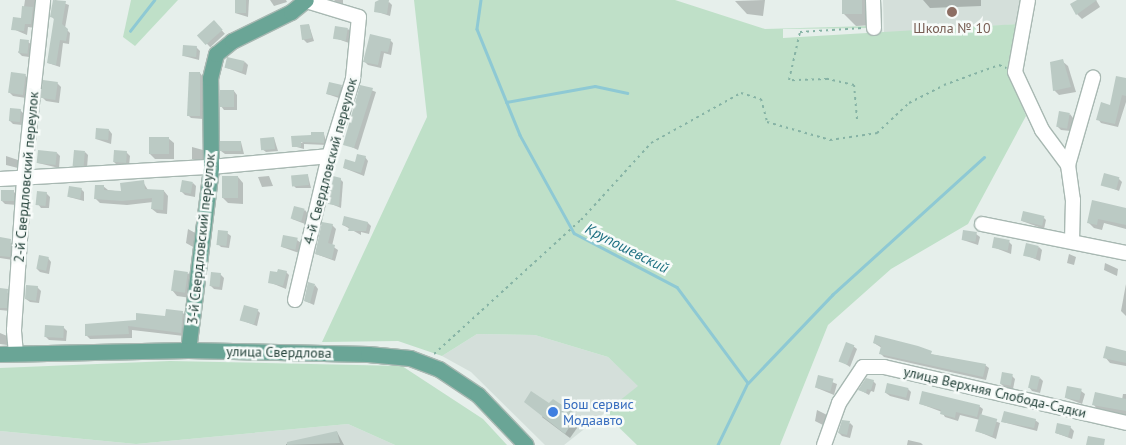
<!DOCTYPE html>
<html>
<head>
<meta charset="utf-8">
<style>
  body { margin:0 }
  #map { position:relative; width:1126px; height:445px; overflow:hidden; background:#e6efeb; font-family:"PT Sans",sans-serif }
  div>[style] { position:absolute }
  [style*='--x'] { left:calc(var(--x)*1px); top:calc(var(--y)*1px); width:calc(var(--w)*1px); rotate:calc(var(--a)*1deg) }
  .built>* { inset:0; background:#d4dfda }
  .green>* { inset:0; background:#bfe0c8 }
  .shadow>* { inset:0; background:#0003; transform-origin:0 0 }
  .stream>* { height:2.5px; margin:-1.25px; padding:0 1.25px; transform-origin:1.25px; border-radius:1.25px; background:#8ec9d4 }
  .building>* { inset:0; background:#bbcac4; transform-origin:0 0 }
  .path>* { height:2px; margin-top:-1px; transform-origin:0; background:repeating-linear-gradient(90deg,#86b3a5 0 2.5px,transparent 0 6.5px) }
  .roads { filter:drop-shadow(1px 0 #a8b8b2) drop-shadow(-1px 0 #a8b8b2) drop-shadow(0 1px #a8b8b2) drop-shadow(0 -1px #a8b8b2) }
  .minor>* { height:14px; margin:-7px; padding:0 7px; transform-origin:7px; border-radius:7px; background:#fff }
  .major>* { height:15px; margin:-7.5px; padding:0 7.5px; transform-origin:7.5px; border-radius:7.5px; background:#6aa596 }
  .dots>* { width:14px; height:14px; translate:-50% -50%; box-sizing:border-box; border:2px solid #f7fbf9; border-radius:50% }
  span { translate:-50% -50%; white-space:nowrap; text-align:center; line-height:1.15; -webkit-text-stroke:5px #f7fbf9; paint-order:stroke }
  .education-label { font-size:14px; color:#785e54 }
  .street-label { font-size:14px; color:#24423a }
  .shop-label { font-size:14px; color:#366cbe }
  .left { translate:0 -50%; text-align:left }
  .water-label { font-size:15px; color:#1c6f80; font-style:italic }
</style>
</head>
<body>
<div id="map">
  <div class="built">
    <i style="clip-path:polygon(883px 0,1021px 0,1019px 24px,884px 34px)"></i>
    <i style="clip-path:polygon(477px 334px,535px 335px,608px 357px,639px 386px,564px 445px,545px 445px,471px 372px,442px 356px)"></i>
    <i style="clip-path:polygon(348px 424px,395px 445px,0 445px,0 431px,136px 444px)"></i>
  </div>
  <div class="green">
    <i style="clip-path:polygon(131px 0,178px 0,135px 46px,123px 37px)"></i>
    <i style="clip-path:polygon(414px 0,675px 0,765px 29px,869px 26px,870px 28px,783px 29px,783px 38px,1019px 24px,1009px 73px,1026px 116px,968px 224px,891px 269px,828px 325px,780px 445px,637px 445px,604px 413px,638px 386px,608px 357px,535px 335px,477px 334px,442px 356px,398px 341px,322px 342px,427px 117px)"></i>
    <i style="clip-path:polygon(170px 361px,402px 366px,483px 419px,507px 445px,395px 445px,348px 424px,136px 444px,0 431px,0 368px)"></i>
  </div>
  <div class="shadow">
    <i style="clip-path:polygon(25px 0,36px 0,35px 28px,28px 27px,27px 35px,13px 29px,22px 20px)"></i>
    <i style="clip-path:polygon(55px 0,69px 5px,65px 28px,70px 33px,69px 44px,63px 43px,60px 67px,48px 63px,55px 20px,52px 17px)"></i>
    <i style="clip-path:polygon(236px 0,249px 0,248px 17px,235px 13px)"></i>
    <i style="clip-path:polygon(270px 0,286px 0,287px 2px,274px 6px)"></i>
    <i style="clip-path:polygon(334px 0,343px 0,343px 5px,336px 2px)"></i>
    <i style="clip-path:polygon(765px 0,763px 16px,747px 14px,735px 1px)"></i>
    <i style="clip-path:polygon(843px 0,873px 0,875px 25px,856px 26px,844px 14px)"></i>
    <i style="clip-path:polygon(923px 0,981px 0,981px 6px,930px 8px)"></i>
    <i style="clip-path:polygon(1080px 0,1096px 0,1100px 7px,1082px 19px,1077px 14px)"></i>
    <i style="clip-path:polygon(389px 2px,392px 5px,390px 16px,375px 11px)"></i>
    <i style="left:214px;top:22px;width:16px;height:20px;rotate:47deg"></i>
    <i style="clip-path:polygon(309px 25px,314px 41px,307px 43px,303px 39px)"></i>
    <i style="clip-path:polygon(348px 29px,351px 32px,349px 43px,335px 38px)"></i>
    <i style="clip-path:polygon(390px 40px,393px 43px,391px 55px,384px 53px,381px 68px,368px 65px,365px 62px)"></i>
    <i style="clip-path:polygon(28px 42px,32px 45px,29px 57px,22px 56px,18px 52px)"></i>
    <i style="clip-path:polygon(196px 47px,200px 51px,199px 60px,184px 56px)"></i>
    <i style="clip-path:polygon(1062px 61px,1068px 66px,1076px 92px,1059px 95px,1054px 90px)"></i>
    <i style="clip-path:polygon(245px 62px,248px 65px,246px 75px,227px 68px)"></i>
    <i style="clip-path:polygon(200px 73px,203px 77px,203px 119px,191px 118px,188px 115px)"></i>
    <i style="clip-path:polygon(25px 75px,28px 79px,26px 98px,13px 96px,9px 92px)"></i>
    <i style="clip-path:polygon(1126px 79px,1126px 102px,1118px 127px,1101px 123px,1098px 119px,1111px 106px)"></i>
    <i style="clip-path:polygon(57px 83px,61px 87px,59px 103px,46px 101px,43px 98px)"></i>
    <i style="clip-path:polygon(341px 86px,344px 89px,342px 99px,327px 94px)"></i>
    <i style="clip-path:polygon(361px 86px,376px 92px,358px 150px,345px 144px)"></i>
    <i style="clip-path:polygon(234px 91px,237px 95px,237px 110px,224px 110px,221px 106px)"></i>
    <i style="clip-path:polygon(20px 110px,24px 114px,22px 125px,13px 124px,10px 121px)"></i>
    <i style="clip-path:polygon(1070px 114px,1073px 118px,1071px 131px,1061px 130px,1058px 127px)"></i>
    <i style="clip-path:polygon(109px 130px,112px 134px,111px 144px,96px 139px)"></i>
    <i style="clip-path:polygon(324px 134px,327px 145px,304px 144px,304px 149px,293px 146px)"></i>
    <i style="clip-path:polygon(168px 138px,174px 143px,174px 159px,155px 159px,150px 154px)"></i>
    <i style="clip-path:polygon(274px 138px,278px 151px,266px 152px,262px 149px)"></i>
    <i style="clip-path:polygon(241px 142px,244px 154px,225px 154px,221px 151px)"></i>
    <i style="clip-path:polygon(192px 147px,203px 150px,203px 162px,192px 159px)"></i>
    <i style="clip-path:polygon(85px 152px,88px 155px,87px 168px,78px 169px,74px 166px)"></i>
    <i style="clip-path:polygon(126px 152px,130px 156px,129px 166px,117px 165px,114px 162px)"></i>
    <i style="clip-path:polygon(57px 153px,60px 156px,59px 168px,38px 163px)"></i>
    <i style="clip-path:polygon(6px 156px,18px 160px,18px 168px,6px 165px)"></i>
    <i style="clip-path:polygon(365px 157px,368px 161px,364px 176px,344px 168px)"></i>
    <i style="clip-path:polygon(269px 176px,273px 186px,262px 187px,258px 177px)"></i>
    <i style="clip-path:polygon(308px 176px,311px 188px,296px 188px,293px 185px)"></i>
    <i style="clip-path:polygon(238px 177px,243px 183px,243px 204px,228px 203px,223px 198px)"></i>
    <i style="clip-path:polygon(1118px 178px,1122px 182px,1119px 191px,1102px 184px)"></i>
    <i style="clip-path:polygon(340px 179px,343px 182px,341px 208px,329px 203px)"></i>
    <i style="clip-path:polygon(143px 182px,148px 190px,164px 191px,168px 196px,167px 214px,157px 213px,152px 209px,153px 202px,127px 205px,100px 203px,95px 198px,103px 186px,108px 190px,122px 192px)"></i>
    <i style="clip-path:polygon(193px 183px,196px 186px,195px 197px,185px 195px,182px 192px)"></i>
    <i style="clip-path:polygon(81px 189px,84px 192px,84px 201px,69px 197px)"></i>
    <i style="clip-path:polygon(14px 192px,17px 195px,17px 205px,5px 204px,2px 201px)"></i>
    <i style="clip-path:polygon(46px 193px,50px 197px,49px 208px,41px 208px,38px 204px)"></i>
    <i style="clip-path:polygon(1093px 202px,1126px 209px,1126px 229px,1104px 223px,1102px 230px,1094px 228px,1088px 222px)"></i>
    <i style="clip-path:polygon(305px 210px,308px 214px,305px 224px,292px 219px)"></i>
    <i style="clip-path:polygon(1043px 217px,1046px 220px,1044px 229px,1022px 221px)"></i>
    <i style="clip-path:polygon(368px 223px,371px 226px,369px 234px,361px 232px,361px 235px,343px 225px)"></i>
    <i style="clip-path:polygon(332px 225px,336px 229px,332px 246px,338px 250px,335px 261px,316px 254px)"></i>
    <i style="clip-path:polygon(188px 229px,197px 234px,195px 248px,186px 243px)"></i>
    <i style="clip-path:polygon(227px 233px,231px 236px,229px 248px,221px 247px,218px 244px)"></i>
    <i style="clip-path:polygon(976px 234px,980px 237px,978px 245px,963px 240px)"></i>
    <i style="clip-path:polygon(0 239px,14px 244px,13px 260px,0 258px)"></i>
    <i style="clip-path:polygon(297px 240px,301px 243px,299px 253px,282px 247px)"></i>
    <i style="clip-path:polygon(1009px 242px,1012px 245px,1011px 254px,993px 247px)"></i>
    <i style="clip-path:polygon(1039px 247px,1042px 250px,1040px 261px,1025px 255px)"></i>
    <i style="clip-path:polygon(1069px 254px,1076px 257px,1074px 265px,1067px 263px)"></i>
    <i style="clip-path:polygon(48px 258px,51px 262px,49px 274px,40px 272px,37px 269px)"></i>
    <i style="clip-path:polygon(1105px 263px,1118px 269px,1117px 276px,1104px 270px)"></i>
    <i style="clip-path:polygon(286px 272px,289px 275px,286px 289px,269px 282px)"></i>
    <i style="clip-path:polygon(188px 273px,193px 279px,191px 298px,177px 296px,172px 290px)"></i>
    <i style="clip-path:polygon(220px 274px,224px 278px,222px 290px,214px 289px,211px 286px)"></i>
    <i style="clip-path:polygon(1126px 284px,1126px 316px,1121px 311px)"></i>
    <i style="clip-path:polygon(315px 285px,318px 289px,314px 305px,305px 301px)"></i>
    <i style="clip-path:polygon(37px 287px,41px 291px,39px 303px,30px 302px,26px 299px)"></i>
    <i style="clip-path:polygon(0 290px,11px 294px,10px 311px,0 310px)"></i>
    <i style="clip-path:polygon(257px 310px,260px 313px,257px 326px,241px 320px)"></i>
    <i style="clip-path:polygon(182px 312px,186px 316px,184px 336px,132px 330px,132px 338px,90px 339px,86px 335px)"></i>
    <i style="clip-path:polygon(63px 327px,67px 331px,66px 341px,49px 340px,46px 337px)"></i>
    <i style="clip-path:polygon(0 333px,7px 336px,7px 345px,0 344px)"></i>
    <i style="clip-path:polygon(874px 343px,985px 365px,989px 368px,986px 380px,884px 357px,880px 353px,882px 348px)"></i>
    <i style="clip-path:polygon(853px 346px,857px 349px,850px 367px,841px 361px)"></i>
    <i style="clip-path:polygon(1126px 352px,1126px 366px,1110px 363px,1105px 357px)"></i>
    <i style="clip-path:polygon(1012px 376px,1015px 379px,1013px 389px,1004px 387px,1001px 384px)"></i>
    <i style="clip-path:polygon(819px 377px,837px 384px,834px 395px,817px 388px)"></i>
    <i style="clip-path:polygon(1040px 378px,1043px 381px,1040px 393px,1032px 391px,1029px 387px)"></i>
    <i style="clip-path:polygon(873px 381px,876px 384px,874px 392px,871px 391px,869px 395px,860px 390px)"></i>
    <i style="clip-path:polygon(888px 385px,908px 389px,911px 392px,909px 401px,890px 396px,886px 393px)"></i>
    <i style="clip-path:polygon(1081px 391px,1085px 394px,1082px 404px,1066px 398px)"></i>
    <i style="clip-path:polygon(1123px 394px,1126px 394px,1126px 415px,1098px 410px,1094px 405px,1122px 400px)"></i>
    <i style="clip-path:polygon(921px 404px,979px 406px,983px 409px,981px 416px,1000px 423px,996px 439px,977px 431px,980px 420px,960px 415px,958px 421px,945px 417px,942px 412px)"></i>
    <i style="clip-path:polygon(550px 405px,582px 421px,570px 438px,542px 417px)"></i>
    <i style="clip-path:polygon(817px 410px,827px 415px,825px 426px,815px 421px)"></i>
    <i style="clip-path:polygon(1035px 420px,1039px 423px,1037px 431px,1003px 422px)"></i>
    <i style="clip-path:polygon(850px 423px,853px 426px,850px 438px,842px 436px,839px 433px)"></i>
    <i style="clip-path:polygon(1070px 427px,1074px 431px,1072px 439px,1056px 433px)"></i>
    <i style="clip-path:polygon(337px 432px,344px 445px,286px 445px,286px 444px)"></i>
    <i style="clip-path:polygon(908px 440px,921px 443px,923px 445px,907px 445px)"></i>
  </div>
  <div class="stream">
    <i style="--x:481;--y:0;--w:29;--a:98"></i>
    <i style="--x:477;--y:29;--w:114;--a:67.9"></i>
    <i style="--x:520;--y:135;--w:112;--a:61.1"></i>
    <i style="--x:574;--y:233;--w:116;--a:27.7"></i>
    <i style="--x:677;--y:287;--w:119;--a:53.5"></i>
    <i style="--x:748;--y:383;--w:69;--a:115.8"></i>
    <i style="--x:130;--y:31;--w:39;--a:-52"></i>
    <i style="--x:506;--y:102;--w:90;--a:-10.2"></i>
    <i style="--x:595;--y:86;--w:33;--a:12"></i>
    <i style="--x:748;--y:383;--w:122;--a:-46.3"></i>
    <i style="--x:832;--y:295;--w:205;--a:-42.2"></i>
  </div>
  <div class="building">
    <i style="clip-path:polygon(53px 0,66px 1px,62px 24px,68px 29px,66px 41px,60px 40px,56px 65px,47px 63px,54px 18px,50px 17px)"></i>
    <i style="left:235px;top:0;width:11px;height:13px"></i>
    <i style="clip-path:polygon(379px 0,389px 0,387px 14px,374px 12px,375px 2px)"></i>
    <i style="left:842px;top:0;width:20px;height:14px"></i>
    <i style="clip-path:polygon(1077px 0,1097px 0,1076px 15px,1070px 4px)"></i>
    <i style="clip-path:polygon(22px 6px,33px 7px,31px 24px,25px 24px,24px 31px,11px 30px,13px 17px,21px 18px)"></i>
    <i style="left:214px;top:20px;width:13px;height:23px;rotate:48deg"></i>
    <i style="clip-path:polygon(309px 24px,312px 38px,302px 40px,300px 25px)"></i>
    <i style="left:335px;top:26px;width:13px;height:13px;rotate:9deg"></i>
    <i style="clip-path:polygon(370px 34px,391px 39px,388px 52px,381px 51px,378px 65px,363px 62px)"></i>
    <i style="left:20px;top:39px;width:9px;height:14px;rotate:6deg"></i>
    <i style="left:183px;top:45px;width:14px;height:11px;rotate:4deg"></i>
    <i style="left:227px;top:57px;width:18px;height:11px;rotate:13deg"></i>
    <i style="clip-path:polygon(1063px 59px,1071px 87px,1053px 91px,1050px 62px)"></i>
    <i style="left:11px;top:72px;width:15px;height:21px;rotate:8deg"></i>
    <i style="clip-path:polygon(189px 72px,200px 72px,200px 116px,187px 116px)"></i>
    <i style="clip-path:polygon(1116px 76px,1126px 78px,1126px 96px,1122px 95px,1115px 124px,1096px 120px,1101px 102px,1110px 105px)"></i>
    <i style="left:43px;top:80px;width:15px;height:18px;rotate:8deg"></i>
    <i style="clip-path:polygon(329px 82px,342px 85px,338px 96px,326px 94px)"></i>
    <i style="clip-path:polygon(360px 85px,373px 88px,354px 148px,343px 145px)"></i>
    <i style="left:220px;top:90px;width:14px;height:17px"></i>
    <i style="left:10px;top:108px;width:11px;height:13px;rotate:5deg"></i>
    <i style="left:1059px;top:111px;width:11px;height:16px;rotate:10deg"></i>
    <i style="left:96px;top:128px;width:13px;height:11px;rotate:4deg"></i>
    <i style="clip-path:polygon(311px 132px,324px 132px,324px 143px,301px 142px,301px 147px,292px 147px,291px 136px,311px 135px)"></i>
    <i style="left:149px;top:137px;width:20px;height:17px"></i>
    <i style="left:274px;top:137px;width:12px;height:14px;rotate:85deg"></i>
    <i style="left:220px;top:141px;width:21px;height:10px"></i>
    <i style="left:38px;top:150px;width:19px;height:13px;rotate:6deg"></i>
    <i style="left:74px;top:150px;width:11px;height:16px;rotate:5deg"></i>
    <i style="left:114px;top:150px;width:13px;height:12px;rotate:4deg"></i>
    <i style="clip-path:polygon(357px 154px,366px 156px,361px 173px,343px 168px,345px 159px,355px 162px)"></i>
    <i style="left:1104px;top:173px;width:16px;height:13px;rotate:15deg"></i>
    <i style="left:308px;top:174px;width:11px;height:17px;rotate:85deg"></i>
    <i style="left:222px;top:176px;width:16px;height:22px"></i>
    <i style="clip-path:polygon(333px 176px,341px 178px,339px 206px,328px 204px)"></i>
    <i style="clip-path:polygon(144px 180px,145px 189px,164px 190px,163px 210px,151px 209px,152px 198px,122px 201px,94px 199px,95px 185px,104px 185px,104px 190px,121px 191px,120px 183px)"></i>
    <i style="left:182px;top:180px;width:11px;height:12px;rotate:10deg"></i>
    <i style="left:69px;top:186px;width:13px;height:11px;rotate:9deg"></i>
    <i style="left:1px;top:190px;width:13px;height:11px"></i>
    <i style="left:37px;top:191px;width:10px;height:14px;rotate:6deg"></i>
    <i style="clip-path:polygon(1092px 200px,1126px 208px,1126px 225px,1098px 219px,1097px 225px,1087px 223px)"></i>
    <i style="left:294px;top:206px;width:11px;height:13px;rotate:15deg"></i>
    <i style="left:1023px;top:211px;width:22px;height:10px;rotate:13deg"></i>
    <i style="clip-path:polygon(344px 216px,368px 222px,366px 231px,348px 231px,349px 227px,342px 225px)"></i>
    <i style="clip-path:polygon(322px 222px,333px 224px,328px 243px,335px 245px,332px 259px,315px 254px)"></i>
    <i style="left:218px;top:230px;width:10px;height:15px;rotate:6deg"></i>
    <i style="left:963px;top:230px;width:14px;height:10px;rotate:8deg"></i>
    <i style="left:283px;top:235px;width:15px;height:12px;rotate:11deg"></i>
    <i style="clip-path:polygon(0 237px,11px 239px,10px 257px,0 256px)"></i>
    <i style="left:994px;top:237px;width:16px;height:11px;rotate:11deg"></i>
    <i style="left:1026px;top:243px;width:13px;height:13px;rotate:13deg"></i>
    <i style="left:39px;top:255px;width:10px;height:14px;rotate:11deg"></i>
    <i style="clip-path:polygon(278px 269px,287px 271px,283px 286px,268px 283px,270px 271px,277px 272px)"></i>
    <i style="left:174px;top:270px;width:14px;height:21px;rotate:8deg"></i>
    <i style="left:211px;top:272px;width:10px;height:14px;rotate:6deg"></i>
    <i style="clip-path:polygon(308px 282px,315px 284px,310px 303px,304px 301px)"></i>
    <i style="clip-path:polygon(26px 285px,38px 286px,36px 301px,25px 299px)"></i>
    <i style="clip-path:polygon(0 288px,8px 289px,7px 308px,0 308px)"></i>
    <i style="left:244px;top:305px;width:15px;height:16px;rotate:16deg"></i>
    <i style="clip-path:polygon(166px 309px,183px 311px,181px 333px,128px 326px,129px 334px,85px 336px,85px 324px,136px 320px,136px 313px,165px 316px)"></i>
    <i style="left:45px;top:325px;width:19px;height:12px;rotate:3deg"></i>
    <i style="clip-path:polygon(875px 335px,918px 346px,932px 351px,931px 354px,986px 364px,983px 377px,879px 354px,881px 346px,873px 343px)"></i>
    <i style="left:846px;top:342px;width:9px;height:21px;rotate:21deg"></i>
    <i style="clip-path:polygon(1106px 346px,1126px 351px,1126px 363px,1103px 358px)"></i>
    <i style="left:1002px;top:372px;width:11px;height:12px;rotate:10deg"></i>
    <i style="left:818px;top:375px;width:16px;height:13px;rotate:14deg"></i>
    <i style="left:1031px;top:375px;width:9px;height:13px;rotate:13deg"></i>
    <i style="clip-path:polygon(866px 378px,874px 380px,871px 390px,867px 389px,866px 393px,858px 390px)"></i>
    <i style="left:887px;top:383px;width:22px;height:10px;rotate:13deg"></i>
    <i style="left:1067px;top:386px;width:15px;height:12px;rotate:11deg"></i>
    <i style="clip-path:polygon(531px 391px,549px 403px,553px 399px,577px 415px,565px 434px,524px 402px)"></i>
    <i style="clip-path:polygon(922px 391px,980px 405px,977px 417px,956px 412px,955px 418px,940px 414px,941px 410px,919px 404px)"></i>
    <i style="clip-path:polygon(1095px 392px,1126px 399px,1126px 411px,1092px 405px)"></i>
    <i style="clip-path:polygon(1004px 411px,1036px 419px,1034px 428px,1001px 422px)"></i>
    <i style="left:980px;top:414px;width:18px;height:18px;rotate:16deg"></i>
    <i style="clip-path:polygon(842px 420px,850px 421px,847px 435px,838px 433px)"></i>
    <i style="clip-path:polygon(1057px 423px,1071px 426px,1068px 437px,1055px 433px)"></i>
    <i style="clip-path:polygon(337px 431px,340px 443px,287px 445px,287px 442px)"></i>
    <i style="clip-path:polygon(1088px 436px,1105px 439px,1104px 445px,1086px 445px)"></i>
  </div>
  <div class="path">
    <i style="--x:857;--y:119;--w:34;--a:-95"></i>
    <i style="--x:854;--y:85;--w:28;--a:-167"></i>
    <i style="--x:827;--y:79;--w:38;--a:178"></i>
    <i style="--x:789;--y:80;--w:49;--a:-77.1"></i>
    <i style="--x:800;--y:32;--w:63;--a:-3.6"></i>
    <i style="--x:434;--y:354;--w:199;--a:-42.4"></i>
    <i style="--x:581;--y:220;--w:104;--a:-47.7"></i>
    <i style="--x:651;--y:143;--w:103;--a:-29.1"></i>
    <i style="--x:741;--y:93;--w:21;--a:17"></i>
    <i style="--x:761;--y:99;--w:24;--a:75"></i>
    <i style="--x:767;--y:122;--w:66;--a:15.9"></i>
    <i style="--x:830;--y:140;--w:48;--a:-8.5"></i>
    <i style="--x:877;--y:133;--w:44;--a:-43.2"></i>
    <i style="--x:909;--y:103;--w:39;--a:-27"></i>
    <i style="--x:944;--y:85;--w:59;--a:-20"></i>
    <i style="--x:999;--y:65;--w:8;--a:23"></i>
  </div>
  <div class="roads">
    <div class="minor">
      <i style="--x:873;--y:0;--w:28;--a:88"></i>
      <i style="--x:1028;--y:0;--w:73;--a:100.2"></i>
      <i style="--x:1015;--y:72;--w:64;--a:65"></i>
      <i style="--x:1042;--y:130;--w:44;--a:53.4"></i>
      <i style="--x:1068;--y:165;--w:35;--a:82"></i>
      <i style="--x:1073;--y:200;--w:41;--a:91.4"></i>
      <i style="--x:1068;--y:165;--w:91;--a:-74"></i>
      <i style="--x:0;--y:179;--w:211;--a:-3.3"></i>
      <i style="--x:211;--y:167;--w:119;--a:-5.3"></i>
      <i style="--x:982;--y:224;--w:147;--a:11.4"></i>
      <i style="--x:295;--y:300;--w:148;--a:-76.7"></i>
      <i style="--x:329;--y:156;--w:81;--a:-72.7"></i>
      <i style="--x:353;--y:79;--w:62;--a:-84.5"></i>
      <i style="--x:359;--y:17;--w:55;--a:-163.2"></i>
      <i style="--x:16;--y:354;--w:24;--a:-95"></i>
      <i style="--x:14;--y:330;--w:151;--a:-86.2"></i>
      <i style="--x:24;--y:179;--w:180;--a:-83.9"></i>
      <i style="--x:824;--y:445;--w:45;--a:-70.3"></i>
      <i style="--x:839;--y:403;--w:43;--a:-56.3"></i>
      <i style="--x:863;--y:367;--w:21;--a:0"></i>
      <i style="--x:884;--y:367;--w:248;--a:13"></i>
    </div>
    <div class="major">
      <i style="--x:188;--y:350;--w:184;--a:-82.8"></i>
      <i style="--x:211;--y:167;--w:89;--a:-90.6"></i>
      <i style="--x:210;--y:78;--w:25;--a:-76"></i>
      <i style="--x:216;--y:54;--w:21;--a:-39"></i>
      <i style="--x:232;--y:41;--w:66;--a:-26.2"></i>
      <i style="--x:291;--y:12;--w:19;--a:-39"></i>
      <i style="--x:0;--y:354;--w:188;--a:-1.2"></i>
      <i style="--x:188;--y:350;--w:180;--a:1.3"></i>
      <i style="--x:368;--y:354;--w:42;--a:5.4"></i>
      <i style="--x:410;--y:358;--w:31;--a:21"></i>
      <i style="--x:439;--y:369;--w:47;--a:33.7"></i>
      <i style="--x:478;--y:395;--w:69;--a:46.2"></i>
    </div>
  </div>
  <div class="dots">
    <i style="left:952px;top:12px;background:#8d6e63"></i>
    <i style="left:553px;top:412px;background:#3f7fe0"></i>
  </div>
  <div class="education-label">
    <span style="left:952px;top:28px">Школа № 10</span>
  </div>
  <div class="street-label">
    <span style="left:330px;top:161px;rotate:-75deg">4-й Свердловский переулок</span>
    <span style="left:26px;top:177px;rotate:-85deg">2-й Свердловский переулок</span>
    <span style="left:201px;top:239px;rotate:-84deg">3-й Свердловский переулок</span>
    <span style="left:279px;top:352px;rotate:1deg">улица Свердлова</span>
    <span style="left:995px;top:392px;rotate:13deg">улица Верхняя Слобода-Садки</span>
  </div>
  <div class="shop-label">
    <span class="left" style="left:563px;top:412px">Бош сервис<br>Модаавто</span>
  </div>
  <div class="water-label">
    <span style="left:627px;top:248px;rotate:27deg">Крупошевский</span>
  </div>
</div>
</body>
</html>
